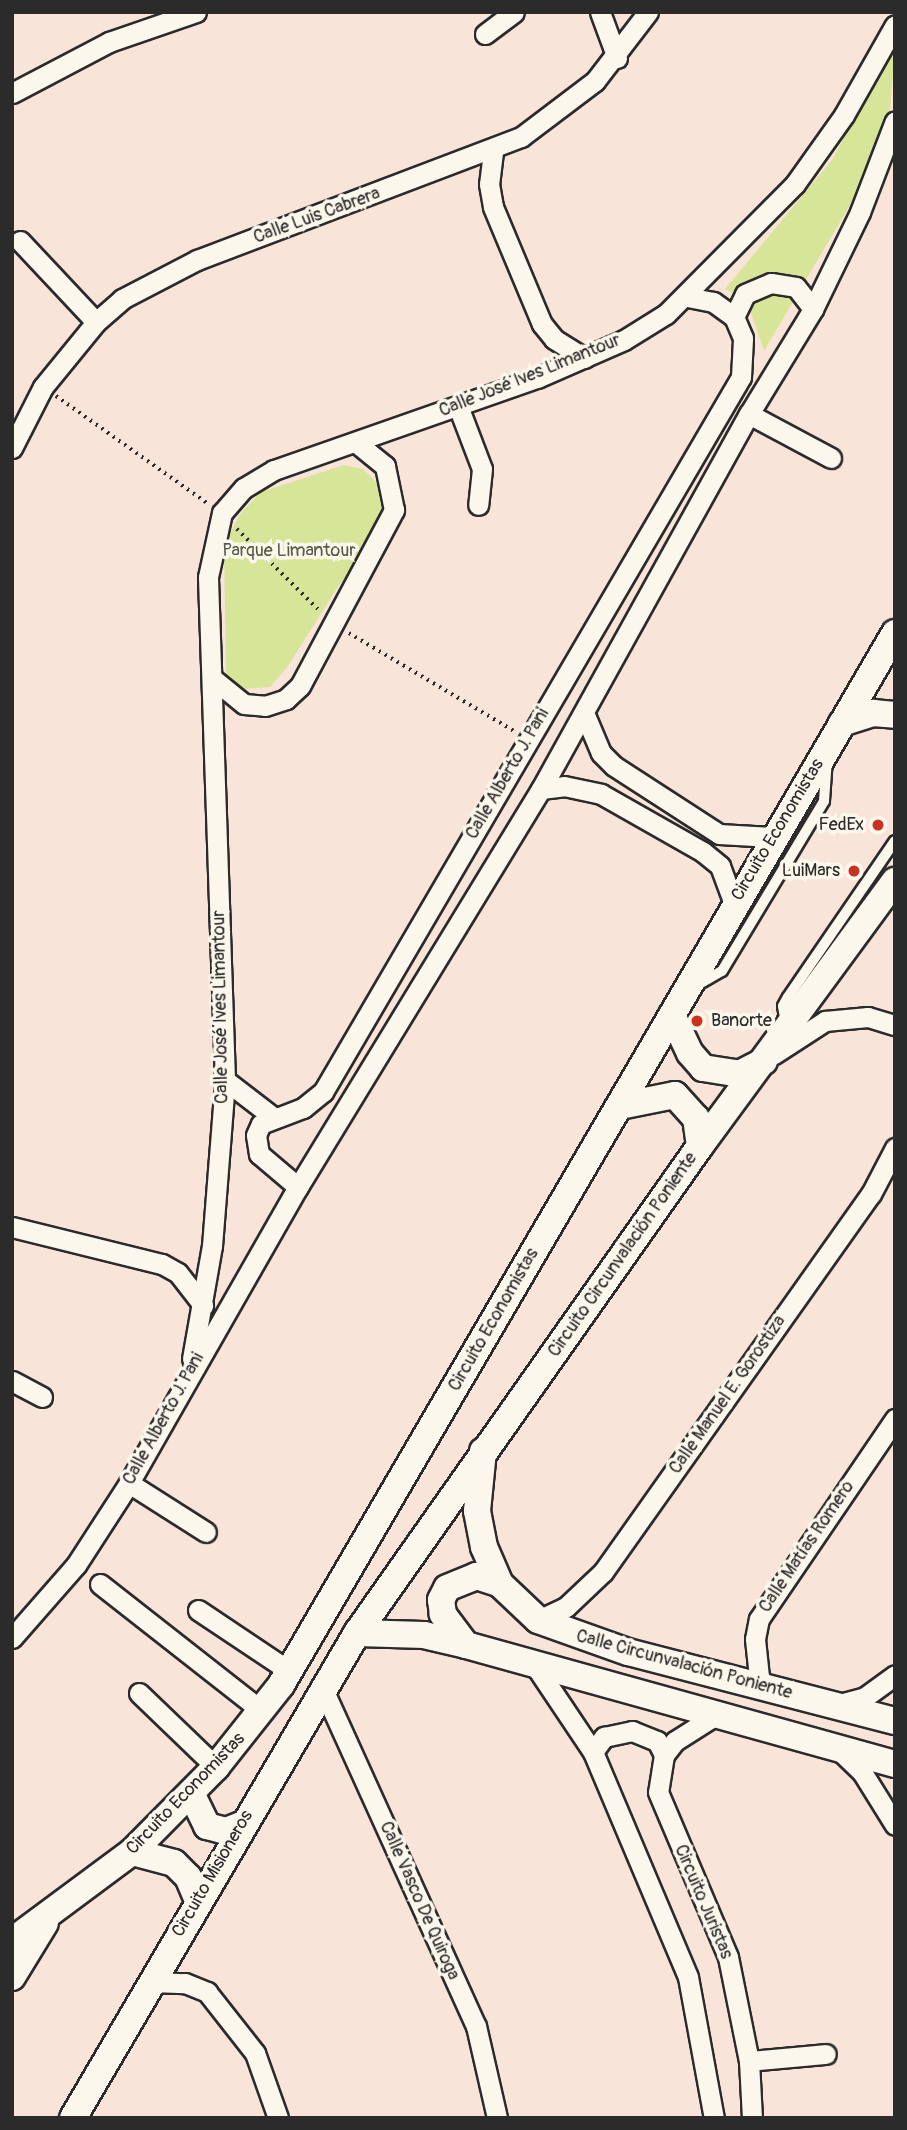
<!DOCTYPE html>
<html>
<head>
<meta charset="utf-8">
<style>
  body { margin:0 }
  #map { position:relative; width:907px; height:2130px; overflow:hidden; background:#f8e4d8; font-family:Pangolin,sans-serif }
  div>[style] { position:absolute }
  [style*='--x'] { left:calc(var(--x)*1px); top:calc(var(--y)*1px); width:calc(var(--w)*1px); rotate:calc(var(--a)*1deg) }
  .green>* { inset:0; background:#d7e598 }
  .path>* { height:3.5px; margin-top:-1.75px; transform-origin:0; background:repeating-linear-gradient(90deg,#2b2b2b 0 2px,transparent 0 7px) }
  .roads { filter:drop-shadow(2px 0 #2b2b2b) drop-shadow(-2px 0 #2b2b2b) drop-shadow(0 2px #2b2b2b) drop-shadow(0 -2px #2b2b2b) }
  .lane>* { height:10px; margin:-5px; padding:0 5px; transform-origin:5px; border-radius:5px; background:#fbf7ec }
  .street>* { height:19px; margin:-9.5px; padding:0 9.5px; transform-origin:9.5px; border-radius:9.5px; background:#fbf7ec }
  .secondary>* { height:26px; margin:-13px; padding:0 13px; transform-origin:13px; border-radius:13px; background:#fbf7ec }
  .dots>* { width:19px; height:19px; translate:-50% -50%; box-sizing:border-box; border:4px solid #fbf7ec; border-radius:50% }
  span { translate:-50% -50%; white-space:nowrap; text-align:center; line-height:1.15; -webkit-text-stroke:7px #fbf7ec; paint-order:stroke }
  .street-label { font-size:18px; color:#2b2b2b }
  .park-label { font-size:18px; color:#565a46 }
  .poi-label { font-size:18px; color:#2b2b2b }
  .right { translate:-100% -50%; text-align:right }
  .left { translate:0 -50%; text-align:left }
  .frame { position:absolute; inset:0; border:14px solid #2b2b2b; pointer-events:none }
</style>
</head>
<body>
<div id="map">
  <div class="green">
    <i style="clip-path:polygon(895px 45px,890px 110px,860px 188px,764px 351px,747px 301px,725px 289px,832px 160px)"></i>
    <i style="clip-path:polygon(344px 465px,363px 469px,386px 492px,389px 522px,339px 585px,288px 666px,270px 687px,243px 689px,226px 678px,224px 546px,240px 514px,261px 492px)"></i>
  </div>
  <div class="path">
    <i style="--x:56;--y:396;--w:185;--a:35.3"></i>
    <i style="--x:237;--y:529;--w:118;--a:44.7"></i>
    <i style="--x:349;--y:633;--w:192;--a:30.7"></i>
  </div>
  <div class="roads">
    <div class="lane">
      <i style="--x:694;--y:987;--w:32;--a:-30"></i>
      <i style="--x:722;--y:971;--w:198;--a:-59"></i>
      <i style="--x:824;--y:801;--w:39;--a:-86"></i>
      <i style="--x:786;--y:1023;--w:17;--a:-100"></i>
      <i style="--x:783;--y:1006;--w:10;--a:-61"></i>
      <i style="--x:788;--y:997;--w:189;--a:-55.6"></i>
    </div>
    <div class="street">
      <i style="--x:600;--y:12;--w:49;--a:69.7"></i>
      <i style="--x:485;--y:34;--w:36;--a:-37"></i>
      <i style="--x:12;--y:93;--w:110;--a:-27.7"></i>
      <i style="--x:109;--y:42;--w:92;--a:-19"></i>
      <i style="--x:493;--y:152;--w:32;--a:97"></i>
      <i style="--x:489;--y:184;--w:23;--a:80"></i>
      <i style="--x:493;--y:207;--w:127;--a:67.3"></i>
      <i style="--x:542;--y:324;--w:19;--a:51"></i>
      <i style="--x:554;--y:339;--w:36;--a:32"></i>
      <i style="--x:20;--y:241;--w:111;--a:46.8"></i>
      <i style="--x:734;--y:317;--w:25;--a:-64"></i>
      <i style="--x:745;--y:294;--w:28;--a:-23"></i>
      <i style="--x:771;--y:283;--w:25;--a:9"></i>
      <i style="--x:796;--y:287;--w:28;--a:52"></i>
      <i style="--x:458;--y:406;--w:67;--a:69.1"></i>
      <i style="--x:482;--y:469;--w:36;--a:96"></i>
      <i style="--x:749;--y:414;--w:93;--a:28.2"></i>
      <i style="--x:12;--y:448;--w:68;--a:-63.1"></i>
      <i style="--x:43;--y:387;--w:84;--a:-50.8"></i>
      <i style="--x:96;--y:322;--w:35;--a:-41"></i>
      <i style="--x:122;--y:299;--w:85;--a:-27.5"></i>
      <i style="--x:197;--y:260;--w:347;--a:-20.8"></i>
      <i style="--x:521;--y:137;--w:93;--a:-37.1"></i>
      <i style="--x:595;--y:81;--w:87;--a:-52.5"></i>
      <i style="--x:212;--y:678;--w:41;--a:39.1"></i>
      <i style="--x:244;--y:704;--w:21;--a:5"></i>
      <i style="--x:265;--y:706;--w:22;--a:-18"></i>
      <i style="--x:286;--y:699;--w:19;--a:-43"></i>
      <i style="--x:300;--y:686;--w:200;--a:-61.9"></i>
      <i style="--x:394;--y:510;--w:45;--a:-101.6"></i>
      <i style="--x:385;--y:466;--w:38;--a:-141"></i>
      <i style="--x:585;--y:715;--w:41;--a:67.2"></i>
      <i style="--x:601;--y:753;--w:18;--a:45"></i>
      <i style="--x:614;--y:766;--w:125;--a:32.9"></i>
      <i style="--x:719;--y:834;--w:53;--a:3.2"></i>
      <i style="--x:541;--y:789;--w:23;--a:-7"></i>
      <i style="--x:564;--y:786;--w:38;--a:12"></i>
      <i style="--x:601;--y:794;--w:117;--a:29.6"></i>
      <i style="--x:703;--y:852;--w:22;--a:39"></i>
      <i style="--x:720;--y:866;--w:40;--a:69.8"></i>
      <i style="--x:774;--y:1054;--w:61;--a:-32.9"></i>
      <i style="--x:825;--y:1021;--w:43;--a:-5.3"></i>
      <i style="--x:868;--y:1017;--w:28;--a:17"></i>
      <i style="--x:225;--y:1080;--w:59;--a:37.5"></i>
      <i style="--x:298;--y:1187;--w:51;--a:-139.8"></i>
      <i style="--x:259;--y:1154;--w:19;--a:-99"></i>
      <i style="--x:256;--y:1135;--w:12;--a:-66"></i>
      <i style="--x:261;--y:1124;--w:45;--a:-20.9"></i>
      <i style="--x:303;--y:1108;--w:26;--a:-39"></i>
      <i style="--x:323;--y:1092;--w:828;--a:-59.69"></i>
      <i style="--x:741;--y:377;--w:39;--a:-87"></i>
      <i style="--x:743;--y:338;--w:23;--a:-113"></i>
      <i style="--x:734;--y:317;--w:26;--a:-144"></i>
      <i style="--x:713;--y:302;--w:26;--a:-169"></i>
      <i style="--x:12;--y:1227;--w:154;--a:13.9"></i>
      <i style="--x:162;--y:1264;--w:18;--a:29"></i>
      <i style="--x:178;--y:1273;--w:41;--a:52"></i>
      <i style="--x:192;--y:1359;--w:115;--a:-80"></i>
      <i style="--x:212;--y:1246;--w:167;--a:-85.5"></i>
      <i style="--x:225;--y:1080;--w:503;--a:-91.94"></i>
      <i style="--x:208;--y:577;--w:66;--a:-77.7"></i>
      <i style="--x:222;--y:513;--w:33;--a:-49"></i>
      <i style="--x:244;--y:488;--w:35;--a:-31"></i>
      <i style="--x:274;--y:470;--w:279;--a:-19.3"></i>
      <i style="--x:537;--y:378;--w:95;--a:-23.6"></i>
      <i style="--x:624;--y:340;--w:49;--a:-31.8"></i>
      <i style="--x:666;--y:314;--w:183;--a:-45.2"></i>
      <i style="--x:795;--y:184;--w:85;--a:-54.6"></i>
      <i style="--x:844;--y:115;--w:103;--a:-60.5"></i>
      <i style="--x:12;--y:1381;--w:34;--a:28"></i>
      <i style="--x:129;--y:1483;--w:91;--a:32.5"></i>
      <i style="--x:100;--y:1584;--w:207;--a:38.1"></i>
      <i style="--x:198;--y:1610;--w:110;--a:33.8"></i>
      <i style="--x:538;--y:1620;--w:31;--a:-25"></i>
      <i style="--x:566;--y:1607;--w:51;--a:-43.4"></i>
      <i style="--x:603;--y:1572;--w:463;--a:-54.7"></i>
      <i style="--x:871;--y:1194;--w:52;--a:-62.4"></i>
      <i style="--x:12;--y:1638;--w:97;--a:-48.8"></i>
      <i style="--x:76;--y:1565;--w:98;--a:-57.1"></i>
      <i style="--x:129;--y:1483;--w:341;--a:-60.3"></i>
      <i style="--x:298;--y:1187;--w:466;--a:-58.6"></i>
      <i style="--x:541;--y:789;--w:429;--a:-61"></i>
      <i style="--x:749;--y:414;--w:123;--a:-58.6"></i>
      <i style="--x:813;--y:309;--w:108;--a:-64.1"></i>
      <i style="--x:860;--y:212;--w:97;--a:-69"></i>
      <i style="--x:534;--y:1664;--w:106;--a:56.2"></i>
      <i style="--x:593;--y:1752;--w:244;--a:67.1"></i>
      <i style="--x:688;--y:1977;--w:143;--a:79.6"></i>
      <i style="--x:760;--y:1686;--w:47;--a:-96.1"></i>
      <i style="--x:755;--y:1639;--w:20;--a:-79"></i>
      <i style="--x:759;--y:1619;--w:242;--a:-55.8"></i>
      <i style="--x:323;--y:1689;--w:370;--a:65.6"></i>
      <i style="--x:476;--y:2026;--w:94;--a:77.1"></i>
      <i style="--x:139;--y:1693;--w:107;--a:43.9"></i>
      <i style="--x:836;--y:1705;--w:30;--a:-15"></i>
      <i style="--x:865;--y:1697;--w:37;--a:-36"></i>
      <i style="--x:716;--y:1715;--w:49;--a:147.6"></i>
      <i style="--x:675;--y:1741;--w:18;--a:128"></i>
      <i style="--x:664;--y:1755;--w:37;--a:99"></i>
      <i style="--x:658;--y:1792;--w:179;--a:67"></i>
      <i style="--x:728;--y:1957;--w:106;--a:78.6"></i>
      <i style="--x:749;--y:2061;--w:57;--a:87"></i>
      <i style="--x:839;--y:1750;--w:32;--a:44"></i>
      <i style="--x:862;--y:1772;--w:62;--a:58.1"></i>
      <i style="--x:593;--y:1752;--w:19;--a:-54"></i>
      <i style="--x:604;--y:1737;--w:29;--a:-12"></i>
      <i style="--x:632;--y:1731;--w:27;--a:22"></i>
      <i style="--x:657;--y:1741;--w:16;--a:63"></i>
      <i style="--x:151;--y:1982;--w:34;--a:2"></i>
      <i style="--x:185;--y:1983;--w:24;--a:22"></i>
      <i style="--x:207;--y:1992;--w:78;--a:51.8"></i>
      <i style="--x:255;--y:2053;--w:69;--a:70.5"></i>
      <i style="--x:749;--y:2061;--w:77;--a:-5.2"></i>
    </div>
    <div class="secondary">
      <i style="--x:842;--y:723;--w:33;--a:-18"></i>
      <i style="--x:873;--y:713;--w:22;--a:5"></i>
      <i style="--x:672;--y:1015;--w:42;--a:64.7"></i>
      <i style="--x:690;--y:1053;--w:20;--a:49"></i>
      <i style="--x:703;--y:1068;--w:36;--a:9"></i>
      <i style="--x:739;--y:1074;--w:28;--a:-27"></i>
      <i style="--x:620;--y:1106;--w:56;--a:-11.3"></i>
      <i style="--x:675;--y:1095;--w:31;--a:48"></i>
      <i style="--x:696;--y:1118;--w:28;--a:82"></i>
      <i style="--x:483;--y:1451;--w:60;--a:95.7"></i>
      <i style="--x:477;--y:1511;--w:37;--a:79"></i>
      <i style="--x:484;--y:1547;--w:40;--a:66.6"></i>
      <i style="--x:500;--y:1584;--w:52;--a:43.5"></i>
      <i style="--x:538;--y:1620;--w:96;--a:19.6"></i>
      <i style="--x:628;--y:1652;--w:276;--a:14.5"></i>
      <i style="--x:357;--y:1633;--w:67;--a:1.7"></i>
      <i style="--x:424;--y:1635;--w:43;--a:13.4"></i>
      <i style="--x:466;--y:1645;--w:445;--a:15.5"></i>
      <i style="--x:466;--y:1645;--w:39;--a:-127"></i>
      <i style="--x:443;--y:1614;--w:14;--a:-98"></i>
      <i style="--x:441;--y:1600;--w:13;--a:-63"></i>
      <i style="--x:447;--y:1588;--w:31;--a:-22"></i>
      <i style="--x:476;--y:1576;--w:25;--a:18"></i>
      <i style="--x:191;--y:1793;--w:37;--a:64"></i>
      <i style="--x:207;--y:1826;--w:20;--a:15"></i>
      <i style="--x:226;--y:1831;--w:18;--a:-22"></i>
      <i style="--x:132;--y:1852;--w:43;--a:14.7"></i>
      <i style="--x:174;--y:1863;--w:20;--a:45"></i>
      <i style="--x:188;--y:1877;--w:25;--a:67"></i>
      <i style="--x:12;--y:1941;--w:149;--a:-36.6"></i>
      <i style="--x:132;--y:1852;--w:120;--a:-45.3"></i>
      <i style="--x:216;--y:1767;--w:105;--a:-51.6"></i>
      <i style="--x:281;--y:1685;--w:1218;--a:-59.73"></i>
      <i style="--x:12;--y:1977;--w:63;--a:-58.6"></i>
      <i style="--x:73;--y:2118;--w:562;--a:-59.65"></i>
      <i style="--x:357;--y:1633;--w:596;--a:-54.84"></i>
      <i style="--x:700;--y:1146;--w:329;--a:-53.7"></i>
    </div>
  </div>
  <div class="dots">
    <i style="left:878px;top:825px;background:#c8321e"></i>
    <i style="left:854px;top:871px;background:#c8321e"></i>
    <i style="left:697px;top:1021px;background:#c8321e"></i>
  </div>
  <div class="street-label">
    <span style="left:317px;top:216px;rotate:-20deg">Calle Luis Cabrera</span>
    <span style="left:530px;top:376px;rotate:-22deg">Calle José Ives Limantour</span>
    <span style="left:508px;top:774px;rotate:-60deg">Calle Alberto J. Pani</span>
    <span style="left:778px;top:830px;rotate:-59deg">Circuito Economistas</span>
    <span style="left:221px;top:1007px;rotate:-91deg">Calle José Ives Limantour</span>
    <span style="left:623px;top:1255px;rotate:-55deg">Circuito Circunvalación Poniente</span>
    <span style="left:494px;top:1320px;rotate:-60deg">Circuito Economistas</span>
    <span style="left:728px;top:1395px;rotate:-55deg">Calle Manuel E. Gorostiza</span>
    <span style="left:164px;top:1419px;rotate:-61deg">Calle Alberto J. Pani</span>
    <span style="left:807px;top:1547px;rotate:-56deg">Calle Matías Romero</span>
    <span style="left:684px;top:1665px;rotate:15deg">Calle Circunvalación Poniente</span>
    <span style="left:186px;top:1794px;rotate:-46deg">Circuito Economistas</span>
    <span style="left:213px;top:1874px;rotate:-60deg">Circuito Misioneros</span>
    <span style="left:419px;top:1901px;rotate:66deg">Calle Vasco De Quiroga</span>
    <span style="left:703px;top:1902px;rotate:67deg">Circuito Juristas</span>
  </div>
  <div class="park-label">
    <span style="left:289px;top:551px">Parque Limantour</span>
  </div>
  <div class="poi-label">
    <span class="right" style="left:864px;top:825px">FedEx</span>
    <span class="right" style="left:840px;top:871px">LuiMars</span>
    <span class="left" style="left:711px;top:1021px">Banorte</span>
  </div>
  <div class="frame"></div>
</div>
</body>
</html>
